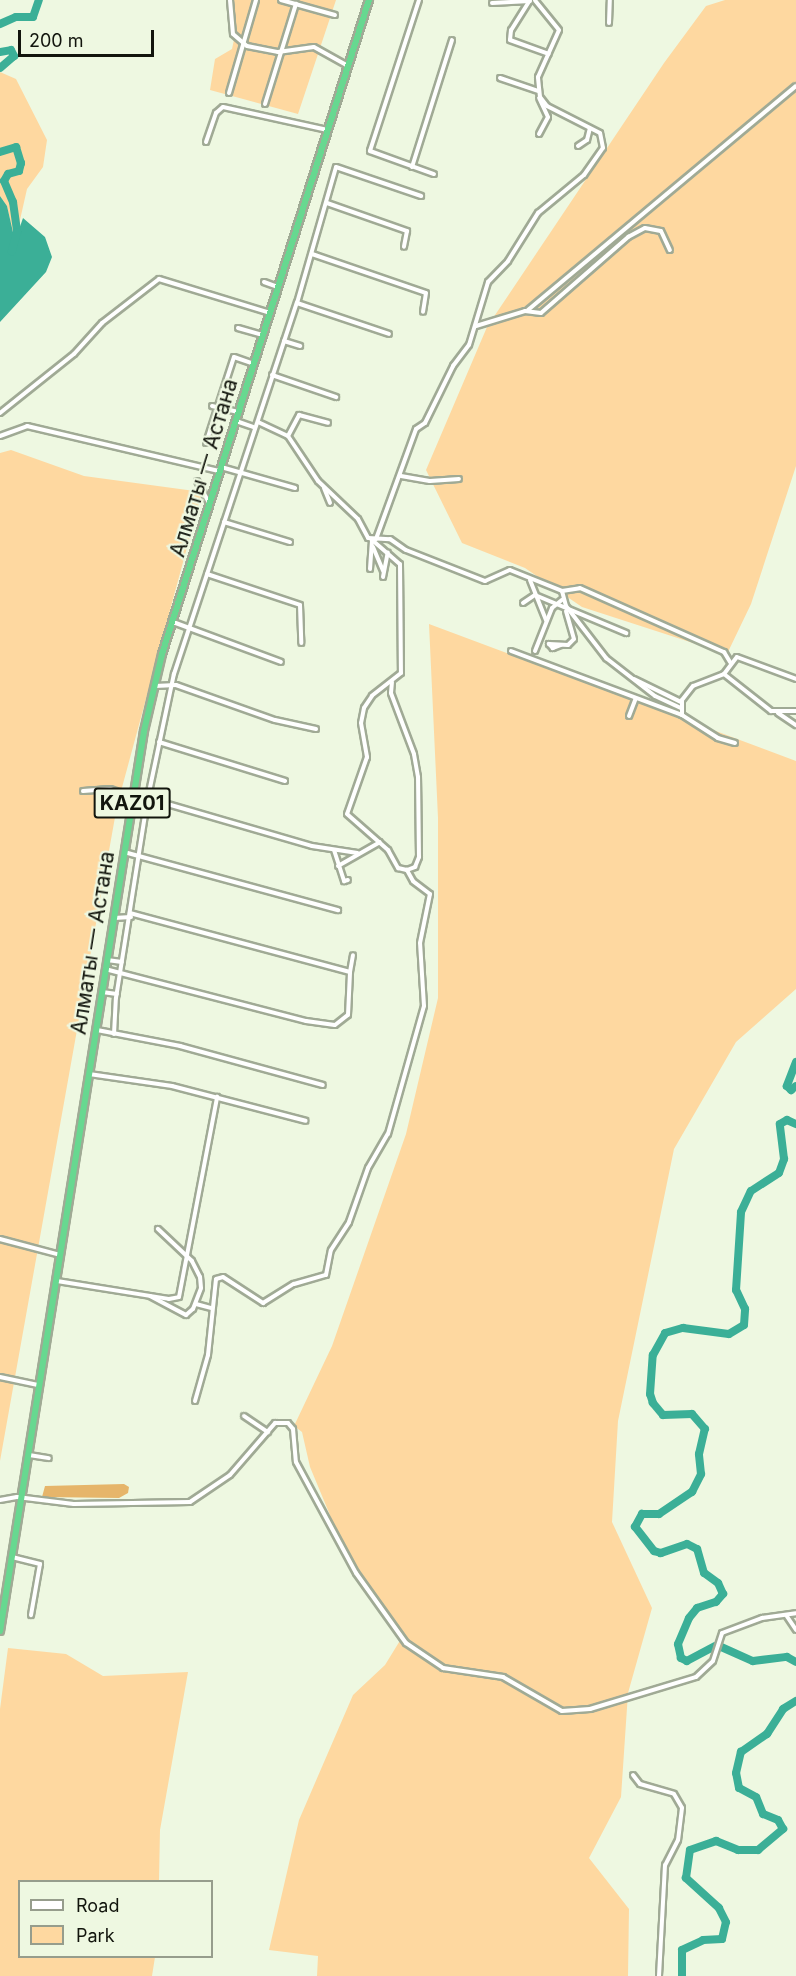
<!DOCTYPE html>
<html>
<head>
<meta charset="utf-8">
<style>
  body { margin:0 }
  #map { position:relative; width:796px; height:1976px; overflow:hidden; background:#eef8e1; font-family:Inter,sans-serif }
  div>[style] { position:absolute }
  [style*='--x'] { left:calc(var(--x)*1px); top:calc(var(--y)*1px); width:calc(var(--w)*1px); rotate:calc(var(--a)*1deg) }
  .green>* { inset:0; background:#fed8a0 }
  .forest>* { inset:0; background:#e6b56a }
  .water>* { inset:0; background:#3baf97 }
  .river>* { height:8px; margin:-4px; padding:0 4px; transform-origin:4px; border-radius:4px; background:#3baf97 }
  .roads { filter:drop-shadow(2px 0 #a0aa95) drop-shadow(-2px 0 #a0aa95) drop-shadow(0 2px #a0aa95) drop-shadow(0 -2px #a0aa95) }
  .minor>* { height:4px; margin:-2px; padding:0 2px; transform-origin:2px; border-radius:2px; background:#fff }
  .trunk>* { height:6px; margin:-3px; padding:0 3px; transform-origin:3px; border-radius:3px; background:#67d890 }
  span { translate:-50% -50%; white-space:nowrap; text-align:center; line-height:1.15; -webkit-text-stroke:4.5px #eef8e1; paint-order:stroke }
  .shield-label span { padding:2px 4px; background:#eef8e1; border:2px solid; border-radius:4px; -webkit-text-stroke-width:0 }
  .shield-label { font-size:20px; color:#12150d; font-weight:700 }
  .street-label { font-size:21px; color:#12150d }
  .legend { position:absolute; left:18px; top:1880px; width:195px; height:78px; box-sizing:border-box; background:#eef8e1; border:2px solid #969d8c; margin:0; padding:8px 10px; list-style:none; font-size:18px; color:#12150d }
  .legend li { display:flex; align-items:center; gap:12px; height:30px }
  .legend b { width:30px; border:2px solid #969d8c }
  .scale { position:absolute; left:18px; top:30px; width:136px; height:27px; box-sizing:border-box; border:3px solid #12150d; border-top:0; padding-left:8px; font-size:18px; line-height:21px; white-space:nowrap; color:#12150d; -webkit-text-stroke:4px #eef8e1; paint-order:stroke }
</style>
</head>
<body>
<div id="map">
  <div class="green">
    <i style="clip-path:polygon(229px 0,336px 0,298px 114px,210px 90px,215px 59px,232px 49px,235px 35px)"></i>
    <i style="clip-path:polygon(725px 0,796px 0,796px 466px,751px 604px,727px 654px,582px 607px,525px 568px,462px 543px,426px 470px,487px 327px,664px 63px,706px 6px)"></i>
    <i style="clip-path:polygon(0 72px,16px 79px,47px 140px,43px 167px,27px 189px,15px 242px,7px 206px,0 196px)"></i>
    <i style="clip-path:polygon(11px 450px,84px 476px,202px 492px,117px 806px,0 1461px,0 453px)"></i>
    <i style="clip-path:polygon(429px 624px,796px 761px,796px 989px,736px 1042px,674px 1149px,618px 1421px,612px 1522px,652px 1608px,628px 1693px,621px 1797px,589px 1858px,629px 1909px,628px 1976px,317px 1976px,318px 1956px,269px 1950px,299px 1820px,353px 1695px,385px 1665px,401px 1639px,360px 1580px,326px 1518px,330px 1515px,310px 1467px,302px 1432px,294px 1426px,332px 1346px,406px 1134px,438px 998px,438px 818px)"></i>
    <i style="clip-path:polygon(8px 1648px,66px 1654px,103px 1676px,188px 1672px,160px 1830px,159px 1881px,20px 1882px,20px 1956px,155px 1957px,152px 1976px,0 1976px,0 1709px)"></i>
  </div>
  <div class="forest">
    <i style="clip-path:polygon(124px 1484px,129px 1487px,128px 1493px,119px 1498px,42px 1497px,45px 1486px)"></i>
  </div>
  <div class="water">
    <i style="clip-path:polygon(0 196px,7px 206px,15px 241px,23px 218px,45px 237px,52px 257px,46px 272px,0 322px)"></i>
  </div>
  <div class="river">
    <i style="--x:0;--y:24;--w:17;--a:-24"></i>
    <i style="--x:16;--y:17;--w:17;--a:0"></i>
    <i style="--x:33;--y:17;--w:18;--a:-71"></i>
    <i style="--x:0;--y:52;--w:11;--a:-10"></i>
    <i style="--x:11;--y:50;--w:7;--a:63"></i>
    <i style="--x:14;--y:56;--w:18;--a:139"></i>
    <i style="--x:0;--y:152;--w:17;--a:-17"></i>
    <i style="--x:16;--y:147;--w:17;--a:73"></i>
    <i style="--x:21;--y:163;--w:8;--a:104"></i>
    <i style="--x:19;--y:171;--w:11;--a:165"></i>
    <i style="--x:8;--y:174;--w:8;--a:120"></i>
    <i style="--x:4;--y:181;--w:23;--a:67"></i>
    <i style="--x:13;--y:202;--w:30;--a:82"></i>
    <i style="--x:17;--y:232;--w:20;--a:105"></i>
    <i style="--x:796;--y:1062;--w:26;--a:111"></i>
    <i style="--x:787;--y:1086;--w:6;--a:45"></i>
    <i style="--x:791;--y:1090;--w:6;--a:-39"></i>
    <i style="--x:715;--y:1646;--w:32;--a:152"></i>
    <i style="--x:687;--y:1661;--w:7;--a:-153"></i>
    <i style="--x:681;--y:1658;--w:14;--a:-102"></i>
    <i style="--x:678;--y:1644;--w:28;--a:-67"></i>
    <i style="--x:689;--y:1618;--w:13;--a:-51"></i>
    <i style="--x:697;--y:1608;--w:20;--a:-18"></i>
    <i style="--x:716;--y:1602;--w:11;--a:-49"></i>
    <i style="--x:723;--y:1594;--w:12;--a:-114"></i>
    <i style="--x:718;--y:1583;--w:17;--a:-144"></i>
    <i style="--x:704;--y:1573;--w:25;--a:-106"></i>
    <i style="--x:697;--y:1549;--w:11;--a:-153"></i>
    <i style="--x:687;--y:1544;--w:28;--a:161"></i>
    <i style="--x:661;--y:1553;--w:7;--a:-164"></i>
    <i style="--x:654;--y:1551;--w:31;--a:-128"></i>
    <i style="--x:635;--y:1527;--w:15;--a:-62"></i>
    <i style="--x:642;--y:1514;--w:17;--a:0"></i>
    <i style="--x:659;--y:1514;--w:40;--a:-34"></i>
    <i style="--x:692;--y:1492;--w:20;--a:-63"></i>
    <i style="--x:701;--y:1474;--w:20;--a:-96"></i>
    <i style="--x:699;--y:1454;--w:26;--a:-77"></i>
    <i style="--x:705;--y:1429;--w:20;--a:-131"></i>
    <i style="--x:692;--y:1414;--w:29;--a:178"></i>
    <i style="--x:663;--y:1415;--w:16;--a:-130"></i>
    <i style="--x:653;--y:1403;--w:9;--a:-108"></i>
    <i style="--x:650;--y:1394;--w:39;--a:-86"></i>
    <i style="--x:653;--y:1355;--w:25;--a:-61"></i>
    <i style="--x:665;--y:1333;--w:19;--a:-16"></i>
    <i style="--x:683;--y:1328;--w:46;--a:7.4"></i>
    <i style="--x:729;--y:1334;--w:17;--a:-31"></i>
    <i style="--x:744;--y:1325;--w:16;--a:-86"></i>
    <i style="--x:745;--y:1309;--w:21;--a:-115"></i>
    <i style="--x:736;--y:1290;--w:78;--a:-86.3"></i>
    <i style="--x:741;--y:1212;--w:23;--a:-65"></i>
    <i style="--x:751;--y:1191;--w:33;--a:-33"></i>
    <i style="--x:779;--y:1173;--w:15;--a:-70"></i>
    <i style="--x:784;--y:1159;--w:35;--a:-97"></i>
    <i style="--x:780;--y:1124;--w:8;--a:-30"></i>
    <i style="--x:787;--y:1120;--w:10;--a:24"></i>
    <i style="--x:719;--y:1646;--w:37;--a:24"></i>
    <i style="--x:753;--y:1661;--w:34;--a:-7"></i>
    <i style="--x:787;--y:1657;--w:10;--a:29"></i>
    <i style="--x:682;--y:1976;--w:26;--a:-90"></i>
    <i style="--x:682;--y:1950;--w:23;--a:-25"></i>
    <i style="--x:703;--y:1940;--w:19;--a:-3"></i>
    <i style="--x:722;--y:1939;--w:17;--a:-77"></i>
    <i style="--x:726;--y:1922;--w:16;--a:-117"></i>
    <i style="--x:719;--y:1908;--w:45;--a:-137.7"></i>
    <i style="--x:686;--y:1878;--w:28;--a:-82"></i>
    <i style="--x:690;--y:1850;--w:28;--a:-19"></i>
    <i style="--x:716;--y:1841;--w:24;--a:22"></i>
    <i style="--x:738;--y:1850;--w:20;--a:0"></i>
    <i style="--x:758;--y:1850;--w:33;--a:-40"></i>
    <i style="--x:783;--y:1829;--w:10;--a:-119"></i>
    <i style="--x:778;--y:1820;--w:16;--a:-158"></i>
    <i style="--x:763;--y:1814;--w:18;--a:-112"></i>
    <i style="--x:756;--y:1797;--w:19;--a:-152"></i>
    <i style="--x:739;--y:1788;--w:15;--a:-101"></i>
    <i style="--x:736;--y:1773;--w:22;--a:-77"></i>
    <i style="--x:741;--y:1752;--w:32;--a:-35"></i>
    <i style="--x:767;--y:1734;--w:30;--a:-57"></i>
    <i style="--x:783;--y:1709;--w:15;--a:-32"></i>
  </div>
  <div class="roads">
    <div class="minor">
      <i style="--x:230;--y:0;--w:34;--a:85"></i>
      <i style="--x:233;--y:34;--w:18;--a:41"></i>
      <i style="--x:247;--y:46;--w:32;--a:11"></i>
      <i style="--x:278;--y:52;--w:36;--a:-8"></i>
      <i style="--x:314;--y:47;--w:39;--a:29"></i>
      <i style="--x:281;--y:0;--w:56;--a:15.5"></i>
      <i style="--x:419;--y:0;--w:159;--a:108"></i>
      <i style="--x:370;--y:151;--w:68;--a:19.8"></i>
      <i style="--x:530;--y:0;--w:36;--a:122"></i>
      <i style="--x:511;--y:30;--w:10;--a:96"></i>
      <i style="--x:510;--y:40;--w:41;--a:19.7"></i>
      <i style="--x:492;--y:3;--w:38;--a:-3"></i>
      <i style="--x:609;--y:23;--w:23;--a:-88"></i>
      <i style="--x:500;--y:78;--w:40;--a:18.9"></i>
      <i style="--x:229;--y:93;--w:97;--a:-73.8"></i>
      <i style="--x:265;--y:104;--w:105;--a:-72.8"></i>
      <i style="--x:539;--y:134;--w:19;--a:-62"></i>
      <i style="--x:548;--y:117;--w:21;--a:-115"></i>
      <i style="--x:206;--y:142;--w:31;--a:-71"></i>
      <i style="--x:216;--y:113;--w:9;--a:-41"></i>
      <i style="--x:223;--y:107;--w:107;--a:12.4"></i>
      <i style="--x:578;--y:146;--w:11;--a:-34"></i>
      <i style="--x:587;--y:140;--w:12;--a:-76"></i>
      <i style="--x:412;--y:167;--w:133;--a:-72.5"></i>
      <i style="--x:327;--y:203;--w:85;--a:19.3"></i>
      <i style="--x:407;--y:231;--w:16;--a:101"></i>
      <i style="--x:312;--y:254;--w:120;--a:18.9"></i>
      <i style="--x:426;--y:293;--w:19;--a:99"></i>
      <i style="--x:264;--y:282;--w:15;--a:20"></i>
      <i style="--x:297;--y:303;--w:97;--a:18.6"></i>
      <i style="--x:528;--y:310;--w:349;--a:-39.9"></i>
      <i style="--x:476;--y:326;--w:51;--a:-17"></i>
      <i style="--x:525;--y:311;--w:16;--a:7"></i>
      <i style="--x:541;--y:313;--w:116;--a:-41.1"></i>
      <i style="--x:628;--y:237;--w:19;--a:-28"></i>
      <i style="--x:645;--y:228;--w:16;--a:11"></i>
      <i style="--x:661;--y:231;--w:21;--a:65"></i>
      <i style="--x:238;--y:328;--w:26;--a:16"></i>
      <i style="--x:284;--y:341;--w:17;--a:17"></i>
      <i style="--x:272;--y:375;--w:68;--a:19"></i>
      <i style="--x:212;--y:406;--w:27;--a:13"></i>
      <i style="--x:0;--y:413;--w:95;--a:-38.6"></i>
      <i style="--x:74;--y:354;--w:42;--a:-47.9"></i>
      <i style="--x:102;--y:323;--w:72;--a:-37.7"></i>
      <i style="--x:159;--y:279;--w:116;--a:17"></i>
      <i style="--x:236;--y:421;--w:18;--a:19"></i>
      <i style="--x:258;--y:422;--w:33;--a:25"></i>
      <i style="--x:288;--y:436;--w:54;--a:56.3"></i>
      <i style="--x:318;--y:481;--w:55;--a:43.5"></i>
      <i style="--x:358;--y:519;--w:21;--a:62"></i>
      <i style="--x:368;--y:538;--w:22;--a:3"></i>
      <i style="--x:390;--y:539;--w:19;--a:35"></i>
      <i style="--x:406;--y:550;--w:85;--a:21.4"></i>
      <i style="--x:485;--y:581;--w:27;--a:-24"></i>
      <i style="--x:510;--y:570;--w:56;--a:22"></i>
      <i style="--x:562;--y:591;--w:18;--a:-9"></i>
      <i style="--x:580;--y:588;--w:158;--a:24"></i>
      <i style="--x:724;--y:652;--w:12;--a:59"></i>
      <i style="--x:0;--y:436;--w:29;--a:-20"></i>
      <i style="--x:27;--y:426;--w:197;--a:13.2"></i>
      <i style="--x:288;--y:436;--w:24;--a:-62"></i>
      <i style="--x:299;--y:415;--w:30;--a:15"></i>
      <i style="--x:206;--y:443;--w:90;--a:-72"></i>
      <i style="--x:234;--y:357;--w:21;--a:19"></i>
      <i style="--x:221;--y:467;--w:77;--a:15.8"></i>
      <i style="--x:401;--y:476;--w:29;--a:10"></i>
      <i style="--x:430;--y:481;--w:29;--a:-4"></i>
      <i style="--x:197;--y:481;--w:25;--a:61"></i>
      <i style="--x:324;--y:488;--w:16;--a:68"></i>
      <i style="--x:224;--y:522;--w:69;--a:16.9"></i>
      <i style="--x:371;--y:539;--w:38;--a:41"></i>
      <i style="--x:400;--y:564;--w:109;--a:89.5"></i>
      <i style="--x:401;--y:673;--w:37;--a:142"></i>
      <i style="--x:372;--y:696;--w:14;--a:124"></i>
      <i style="--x:364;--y:708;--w:15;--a:101"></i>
      <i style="--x:361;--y:723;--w:35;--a:80"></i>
      <i style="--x:367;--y:757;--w:60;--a:109.3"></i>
      <i style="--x:347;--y:814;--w:55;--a:41.3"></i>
      <i style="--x:388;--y:850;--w:21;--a:61"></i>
      <i style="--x:398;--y:868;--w:9;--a:13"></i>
      <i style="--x:407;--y:870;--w:9;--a:-21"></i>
      <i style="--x:415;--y:867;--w:11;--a:-68"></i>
      <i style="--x:419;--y:857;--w:80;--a:-90.7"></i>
      <i style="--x:418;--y:777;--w:23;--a:-100"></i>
      <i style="--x:414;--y:754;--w:65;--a:-110.7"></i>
      <i style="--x:391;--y:693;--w:11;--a:-85"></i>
      <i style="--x:376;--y:539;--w:117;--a:-70"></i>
      <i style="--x:416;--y:429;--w:11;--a:-34"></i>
      <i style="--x:425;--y:423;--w:64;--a:-63.8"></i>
      <i style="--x:453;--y:366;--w:26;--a:-53"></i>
      <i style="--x:469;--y:345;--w:66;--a:-73.2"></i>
      <i style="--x:488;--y:282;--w:29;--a:-46"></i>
      <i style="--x:508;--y:261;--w:57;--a:-58"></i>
      <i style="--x:538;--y:213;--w:60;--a:-39.6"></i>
      <i style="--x:584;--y:175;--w:33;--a:-55"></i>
      <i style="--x:603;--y:148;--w:15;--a:-101"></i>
      <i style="--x:600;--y:133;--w:59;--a:-153"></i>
      <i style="--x:547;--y:106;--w:11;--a:-128"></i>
      <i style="--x:540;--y:97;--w:20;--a:-96"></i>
      <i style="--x:538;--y:77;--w:51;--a:-65.9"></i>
      <i style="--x:559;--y:30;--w:38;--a:-129"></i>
      <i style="--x:373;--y:547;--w:26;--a:67"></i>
      <i style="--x:370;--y:569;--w:29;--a:-86"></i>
      <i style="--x:207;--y:574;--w:98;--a:18.4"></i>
      <i style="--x:300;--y:605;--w:38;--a:88"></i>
      <i style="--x:383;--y:577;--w:25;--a:-79"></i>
      <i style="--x:530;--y:580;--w:43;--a:68.2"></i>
      <i style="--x:562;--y:591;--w:16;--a:75"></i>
      <i style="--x:566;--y:606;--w:66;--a:52.4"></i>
      <i style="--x:606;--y:658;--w:62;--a:37.8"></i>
      <i style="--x:655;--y:696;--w:29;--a:25"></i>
      <i style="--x:523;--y:603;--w:14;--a:-34"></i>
      <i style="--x:535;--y:595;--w:99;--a:22.7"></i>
      <i style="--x:173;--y:622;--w:115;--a:20.3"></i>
      <i style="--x:561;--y:645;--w:9;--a:159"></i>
      <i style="--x:553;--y:648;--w:6;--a:-135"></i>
      <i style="--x:549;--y:644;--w:19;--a:3"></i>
      <i style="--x:568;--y:645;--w:8;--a:-45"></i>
      <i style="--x:574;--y:639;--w:29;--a:-106"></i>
      <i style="--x:511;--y:651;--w:183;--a:20.5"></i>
      <i style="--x:535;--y:651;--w:46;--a:-68.4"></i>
      <i style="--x:552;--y:608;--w:13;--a:-39"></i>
      <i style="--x:724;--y:674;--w:21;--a:-53"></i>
      <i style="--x:737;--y:657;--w:63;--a:20.4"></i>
      <i style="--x:634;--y:679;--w:52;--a:26.1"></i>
      <i style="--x:155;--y:686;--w:21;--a:-3"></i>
      <i style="--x:176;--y:685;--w:105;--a:19.5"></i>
      <i style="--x:275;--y:720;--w:42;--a:12.4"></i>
      <i style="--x:778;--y:713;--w:22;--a:34"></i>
      <i style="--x:629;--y:716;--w:19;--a:-69"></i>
      <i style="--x:159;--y:742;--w:132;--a:17.2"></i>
      <i style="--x:735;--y:743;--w:18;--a:-164"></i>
      <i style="--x:718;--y:738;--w:43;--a:-147.4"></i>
      <i style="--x:682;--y:715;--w:15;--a:-90"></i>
      <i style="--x:682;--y:700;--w:18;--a:-52"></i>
      <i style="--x:693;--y:686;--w:33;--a:-21"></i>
      <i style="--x:724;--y:674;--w:60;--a:38.2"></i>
      <i style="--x:771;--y:711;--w:25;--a:0"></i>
      <i style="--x:83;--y:791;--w:27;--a:-4"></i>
      <i style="--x:110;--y:789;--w:24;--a:19"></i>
      <i style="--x:133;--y:794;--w:186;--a:16.2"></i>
      <i style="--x:312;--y:846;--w:46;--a:8.8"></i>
      <i style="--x:334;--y:850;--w:33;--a:72"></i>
      <i style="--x:344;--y:881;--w:4;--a:-14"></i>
      <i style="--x:124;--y:852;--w:222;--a:15.2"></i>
      <i style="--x:338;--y:866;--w:48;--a:-29.7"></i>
      <i style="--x:114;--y:918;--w:17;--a:-3"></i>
      <i style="--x:107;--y:960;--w:15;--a:8"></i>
      <i style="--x:105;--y:969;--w:208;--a:14.5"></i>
      <i style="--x:306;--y:1021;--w:29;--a:8"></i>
      <i style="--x:335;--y:1025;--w:16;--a:-38"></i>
      <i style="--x:348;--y:1015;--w:43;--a:-87.3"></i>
      <i style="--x:350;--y:972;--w:228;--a:-165"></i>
      <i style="--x:350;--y:972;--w:17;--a:-80"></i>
      <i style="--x:102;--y:992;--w:15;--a:8"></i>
      <i style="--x:97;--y:1030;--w:85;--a:10.9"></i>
      <i style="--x:180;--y:1046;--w:148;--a:15.3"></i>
      <i style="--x:114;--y:1034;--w:36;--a:-87"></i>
      <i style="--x:116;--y:998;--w:204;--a:-81"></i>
      <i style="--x:148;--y:797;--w:126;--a:-78.1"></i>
      <i style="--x:174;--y:674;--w:391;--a:-71.7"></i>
      <i style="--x:297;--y:303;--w:141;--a:-74"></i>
      <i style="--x:336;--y:167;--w:90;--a:18.8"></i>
      <i style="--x:89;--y:1074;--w:84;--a:8.2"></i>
      <i style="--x:172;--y:1086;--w:138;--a:14.6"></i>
      <i style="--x:0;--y:1239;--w:62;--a:14.9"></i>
      <i style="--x:57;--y:1281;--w:113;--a:9.1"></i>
      <i style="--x:169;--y:1299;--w:10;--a:-11"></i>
      <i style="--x:179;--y:1297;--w:204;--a:-79.2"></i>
      <i style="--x:150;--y:1296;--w:41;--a:27.8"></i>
      <i style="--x:186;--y:1315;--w:9;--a:-41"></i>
      <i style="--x:193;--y:1309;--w:22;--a:-69"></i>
      <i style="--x:201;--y:1288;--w:11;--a:-95"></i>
      <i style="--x:200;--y:1277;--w:18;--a:-117"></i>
      <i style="--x:192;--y:1261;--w:47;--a:-136.7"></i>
      <i style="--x:196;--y:1304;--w:16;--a:15"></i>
      <i style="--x:0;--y:1377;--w:40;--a:12"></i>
      <i style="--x:195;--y:1401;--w:48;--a:-74.2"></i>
      <i style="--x:208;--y:1355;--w:76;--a:-84"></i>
      <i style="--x:216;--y:1279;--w:7;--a:-16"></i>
      <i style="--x:223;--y:1277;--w:48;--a:33"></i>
      <i style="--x:263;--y:1303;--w:36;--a:-32"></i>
      <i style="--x:294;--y:1284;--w:33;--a:-16"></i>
      <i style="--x:326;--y:1275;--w:25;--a:-79"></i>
      <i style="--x:331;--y:1250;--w:33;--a:-57"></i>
      <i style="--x:349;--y:1222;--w:57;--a:-70.6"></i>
      <i style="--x:368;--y:1168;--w:39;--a:-60"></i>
      <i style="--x:388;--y:1134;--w:133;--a:-74.3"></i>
      <i style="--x:424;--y:1006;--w:63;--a:-93.6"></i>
      <i style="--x:420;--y:943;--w:50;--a:-78.5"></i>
      <i style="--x:430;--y:894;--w:21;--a:-143"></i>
      <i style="--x:413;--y:881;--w:13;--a:-119"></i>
      <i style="--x:244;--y:1416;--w:29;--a:34"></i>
      <i style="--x:29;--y:1455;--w:20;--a:9"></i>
      <i style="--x:0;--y:1500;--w:17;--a:-10"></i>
      <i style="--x:17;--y:1497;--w:57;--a:7"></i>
      <i style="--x:74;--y:1504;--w:116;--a:-1"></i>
      <i style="--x:190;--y:1502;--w:48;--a:-34"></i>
      <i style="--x:230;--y:1475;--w:69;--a:-49.1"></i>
      <i style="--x:275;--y:1423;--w:13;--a:0"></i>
      <i style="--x:288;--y:1423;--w:8;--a:50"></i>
      <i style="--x:293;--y:1429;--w:33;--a:85"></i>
      <i style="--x:296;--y:1462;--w:126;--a:61.6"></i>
      <i style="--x:356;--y:1573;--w:86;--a:54.5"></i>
      <i style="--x:406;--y:1643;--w:45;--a:34"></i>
      <i style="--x:443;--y:1668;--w:61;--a:8.5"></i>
      <i style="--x:503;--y:1677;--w:68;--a:30"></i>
      <i style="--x:562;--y:1711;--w:28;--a:-4"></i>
      <i style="--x:590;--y:1709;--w:111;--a:-16.8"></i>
      <i style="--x:696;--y:1677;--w:23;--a:-43"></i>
      <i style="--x:713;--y:1661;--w:29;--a:-72"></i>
      <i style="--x:722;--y:1633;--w:43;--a:-20.6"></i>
      <i style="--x:762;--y:1618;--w:34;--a:-8"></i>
      <i style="--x:12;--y:1557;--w:29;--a:14"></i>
      <i style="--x:40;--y:1564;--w:52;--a:100"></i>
      <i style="--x:786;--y:1615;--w:18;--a:56"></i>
      <i style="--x:633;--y:1775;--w:11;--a:52"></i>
      <i style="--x:640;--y:1784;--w:35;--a:16"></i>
      <i style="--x:674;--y:1794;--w:16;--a:60"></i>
      <i style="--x:682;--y:1808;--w:32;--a:97"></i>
      <i style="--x:678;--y:1840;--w:28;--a:117"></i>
      <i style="--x:665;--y:1865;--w:111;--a:93.1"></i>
    </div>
    <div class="trunk">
      <i style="--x:0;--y:1631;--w:911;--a:-80.91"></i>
      <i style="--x:144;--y:731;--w:79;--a:-76.8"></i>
      <i style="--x:162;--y:654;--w:686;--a:-72.44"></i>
    </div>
  </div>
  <div class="shield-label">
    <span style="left:132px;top:803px">KАZ01</span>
  </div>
  <div class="street-label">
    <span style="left:204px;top:468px;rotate:-73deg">Алматы — Астана</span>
    <span style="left:93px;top:943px;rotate:-81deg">Алматы — Астана</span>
  </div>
  <ul class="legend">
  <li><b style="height:8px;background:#fff"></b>Road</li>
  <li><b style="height:16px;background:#fed8a0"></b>Park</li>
  </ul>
  <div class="scale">200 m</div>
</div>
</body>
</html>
